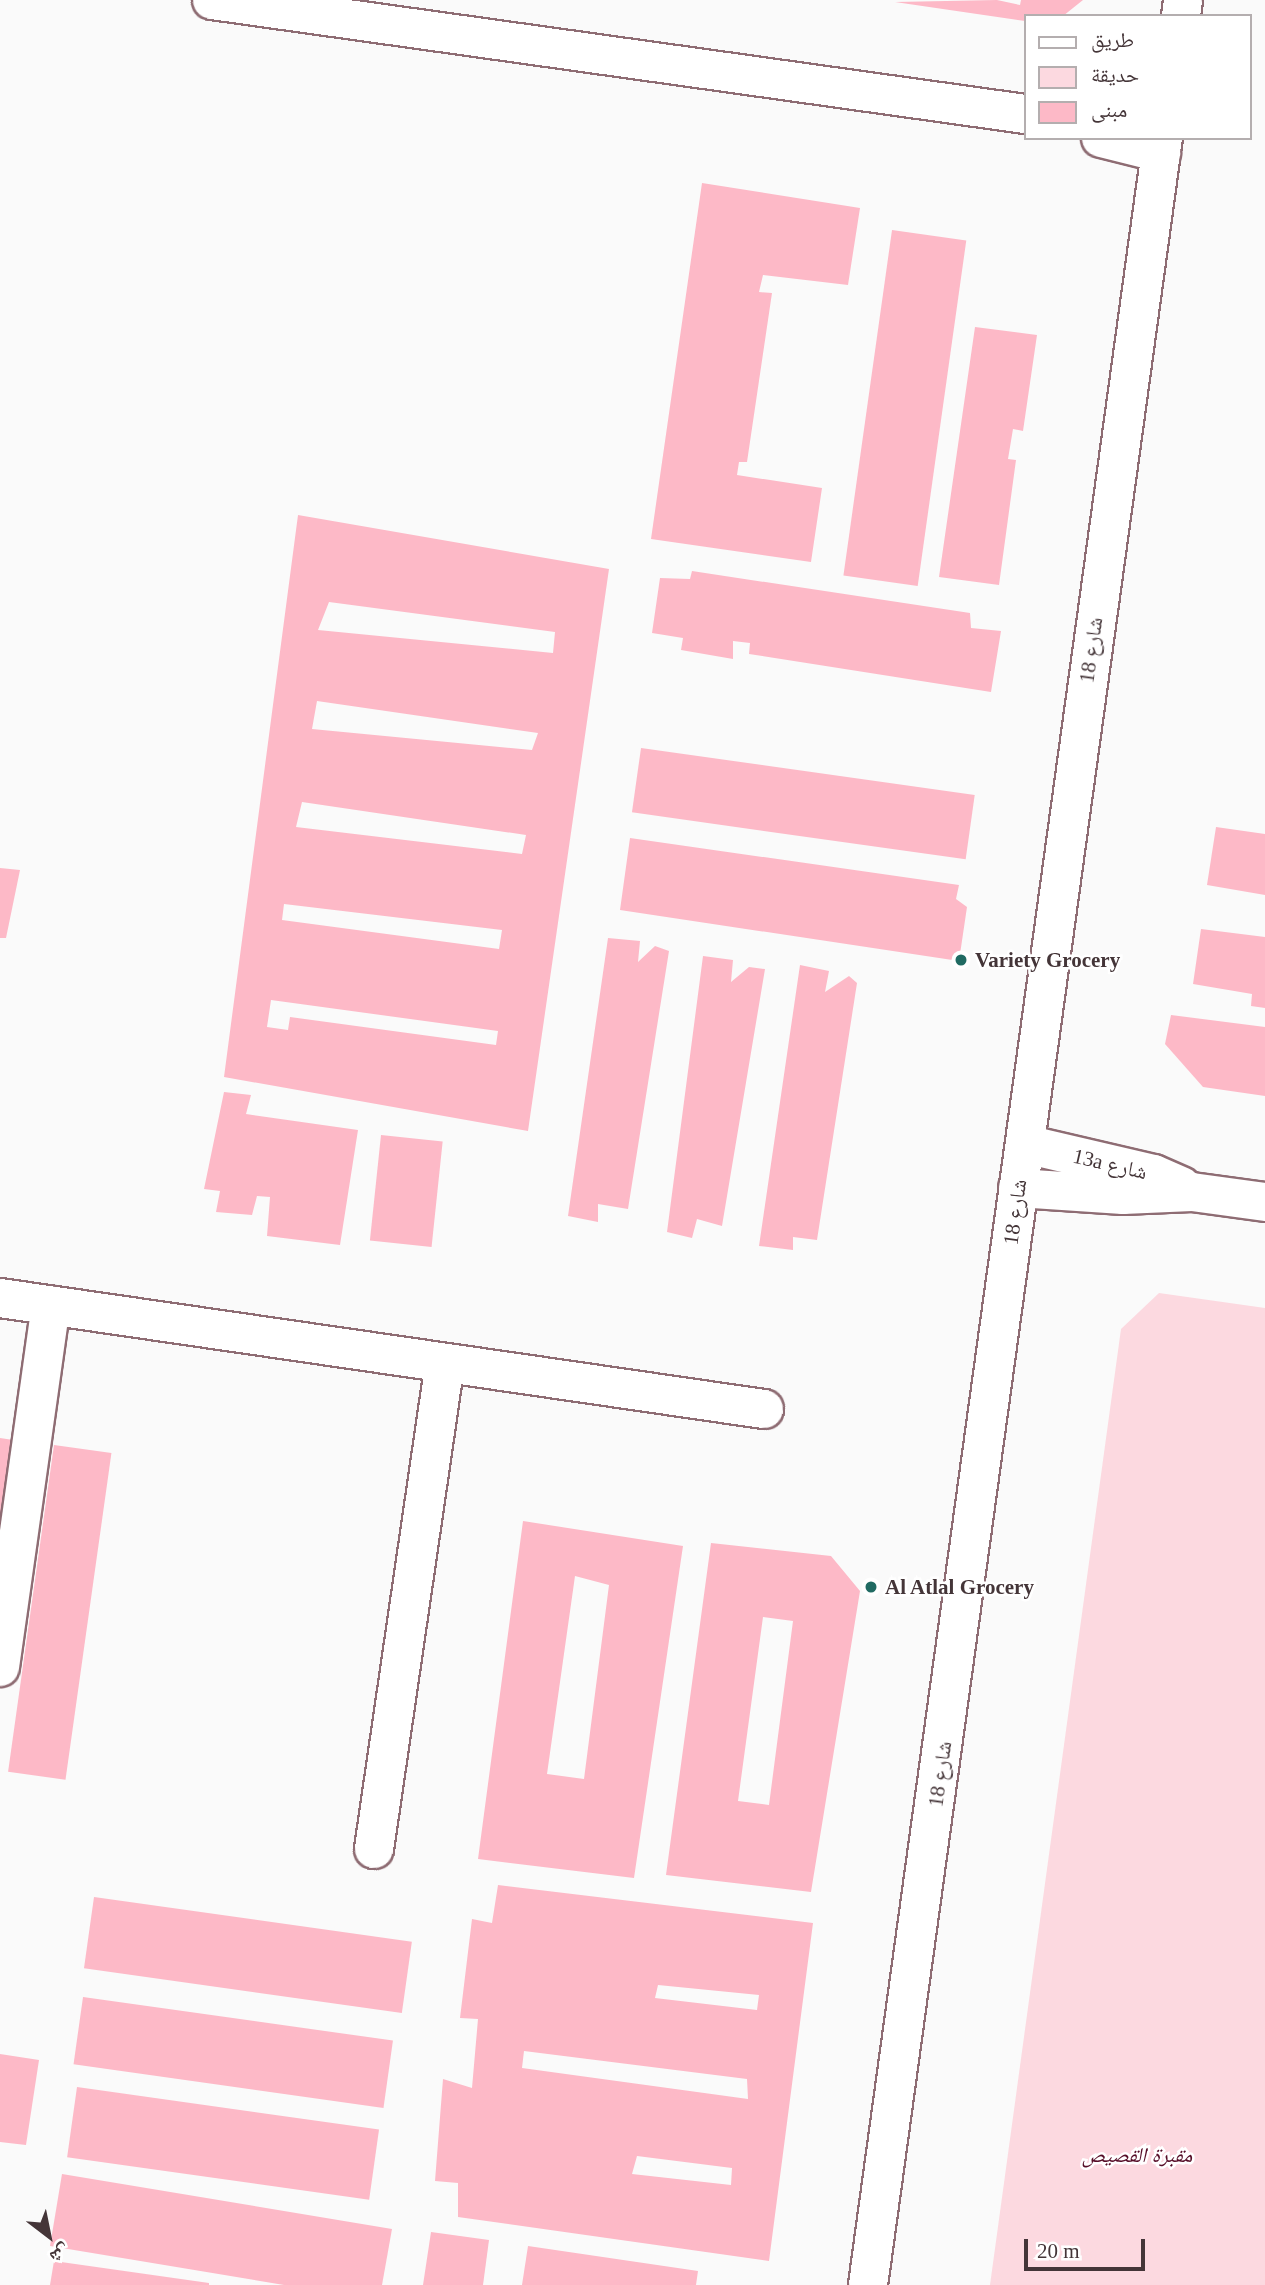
<!DOCTYPE html>
<html>
<head>
<meta charset="utf-8">
<style>
  body { margin:0 }
  #map { position:relative; width:1265px; height:2285px; overflow:hidden; background:#fafafa; font-family:"Times New Roman","Noto Naskh Arabic",serif }
  div>[style] { position:absolute }
  [style*='--x'] { left:calc(var(--x)*1px); top:calc(var(--y)*1px); width:calc(var(--w)*1px); rotate:calc(var(--a)*1deg) }
  .green>* { inset:0; background:#fcd9e0 }
  .building>* { inset:0; background:#fdb9c7; transform-origin:0 0 }
  .roads { filter:drop-shadow(2px 0 #8e6c73) drop-shadow(-2px 0 #8e6c73) drop-shadow(0 2px #8e6c73) drop-shadow(0 -2px #8e6c73) }
  .minor>* { height:38px; margin:-19px; padding:0 19px; transform-origin:19px; border-radius:19px; background:#fff }
  .dots>* { width:19px; height:19px; translate:-50% -50%; box-sizing:border-box; border:4px solid #fff; border-radius:50% }
  span { translate:-50% -50%; white-space:nowrap; text-align:center; line-height:1.15; -webkit-text-stroke:5px #fff; paint-order:stroke }
  .street-label { font-size:21px; color:#443538 }
  .poi-label { font-size:21px; color:#443538; font-weight:700 }
  .left { translate:0 -50%; text-align:left }
  .park-label { font-size:21px; color:#560e28; font-style:italic }
  .legend { position:absolute; left:1024px; top:14px; width:228px; height:126px; box-sizing:border-box; background:#fff; border:2px solid #b4aeaf; margin:0; padding:9px 12px; list-style:none; font-size:21px; color:#443538 }
  .legend li { display:flex; align-items:center; gap:14px; height:35px }
  .legend b { width:35px; border:2px solid #b4aeaf }
  .north { position:absolute; left:14px; top:2201px; width:70px; height:70px; -webkit-text-stroke:5px #fff; paint-order:stroke; rotate:148deg; font-size:19px; font-weight:700; line-height:28px; text-align:center; color:#443538 }
  .north::after { content:''; display:block; margin:auto; width:24px; height:32px; background:#443538; clip-path:polygon(50% 0,100% 100%,50% 72%,0 100%) }
  .scale { position:absolute; left:1024px; top:2239px; width:121px; height:32px; box-sizing:border-box; border:4px solid #443538; border-top:0; padding-left:9px; font-size:21px; line-height:24px; white-space:nowrap; color:#443538; -webkit-text-stroke:5px #fff; paint-order:stroke }
</style>
</head>
<body>
<div id="map">
  <div class="green">
    <i style="clip-path:polygon(1159px 1293px,1265px 1308px,1265px 2285px,990px 2285px,1121px 1329px)"></i>
  </div>
  <div class="building">
    <i style="clip-path:polygon(997px 0,1020px 5px,1021px 0,1083px 0,1063px 16px,1025px 16px,1025px 21px,895px 2px)"></i>
    <i style="clip-path:polygon(702px 183px,860px 208px,848px 285px,763px 275px,759px 292px,772px 293px,747px 462px,739px 462px,737px 475px,822px 488px,811px 562px,651px 539px)"></i>
    <i style="left:892px;top:230px;width:75px;height:349px;rotate:8deg"></i>
    <i style="clip-path:polygon(975px 327px,1037px 335px,1023px 431px,1013px 429px,1008px 459px,1016px 460px,999px 585px,939px 577px)"></i>
    <i style="clip-path:polygon(evenodd,298px 515px,609px 569px,528px 1131px,224px 1077px,298px 515px,329px 602px,555px 632px,553px 653px,318px 630px,329px 602px,298px 515px,317px 701px,538px 733px,532px 750px,312px 729px,317px 701px,298px 515px,302px 802px,526px 835px,522px 854px,296px 827px,302px 802px,298px 515px,284px 904px,502px 930px,499px 949px,282px 920px,284px 904px,298px 515px,271px 1000px,498px 1031px,496px 1045px,290px 1017px,288px 1030px,267px 1027px,271px 1000px)"></i>
    <i style="clip-path:polygon(692px 571px,970px 613px,971px 628px,1001px 631px,991px 692px,749px 654px,750px 643px,733px 641px,733px 659px,681px 650px,683px 638px,652px 633px,660px 578px,690px 579px)"></i>
    <i style="left:641px;top:748px;width:337px;height:65px;rotate:8deg"></i>
    <i style="clip-path:polygon(1216px 827px,1265px 834px,1265px 895px,1207px 885px)"></i>
    <i style="clip-path:polygon(630px 838px,959px 885px,956px 899px,967px 907px,959px 961px,620px 910px)"></i>
    <i style="clip-path:polygon(0 868px,20px 870px,6px 938px,0 938px)"></i>
    <i style="clip-path:polygon(1201px 929px,1265px 937px,1265px 1008px,1251px 1006px,1252px 994px,1193px 984px)"></i>
    <i style="clip-path:polygon(608px 938px,640px 941px,638px 962px,655px 946px,669px 951px,628px 1209px,598px 1204px,598px 1222px,568px 1216px)"></i>
    <i style="clip-path:polygon(703px 956px,733px 960px,731px 982px,749px 967px,765px 969px,722px 1226px,697px 1219px,692px 1238px,667px 1232px)"></i>
    <i style="clip-path:polygon(800px 965px,829px 971px,825px 992px,849px 976px,857px 983px,817px 1240px,793px 1237px,793px 1250px,759px 1246px)"></i>
    <i style="clip-path:polygon(1171px 1015px,1265px 1027px,1265px 1096px,1203px 1087px,1165px 1044px)"></i>
    <i style="clip-path:polygon(224px 1092px,251px 1095px,246px 1114px,358px 1130px,340px 1245px,267px 1236px,270px 1197px,257px 1196px,252px 1215px,216px 1212px,220px 1191px,204px 1189px)"></i>
    <i style="left:381px;top:1135px;width:62px;height:106px;rotate:6deg"></i>
    <i style="clip-path:polygon(0 1438px,20px 1441px,0 1567px)"></i>
    <i style="left:54px;top:1445px;width:58px;height:330px;rotate:8deg"></i>
    <i style="clip-path:polygon(evenodd,523px 1521px,683px 1546px,634px 1878px,478px 1859px,523px 1521px,575px 1576px,609px 1585px,584px 1779px,547px 1774px,575px 1576px)"></i>
    <i style="clip-path:polygon(evenodd,711px 1543px,831px 1556px,860px 1591px,811px 1892px,666px 1875px,711px 1543px,763px 1617px,793px 1621px,769px 1805px,738px 1801px,763px 1617px)"></i>
    <i style="clip-path:polygon(evenodd,498px 1885px,813px 1923px,769px 2261px,458px 2217px,458px 2183px,435px 2181px,443px 2079px,472px 2088px,478px 2019px,460px 2018px,472px 1919px,492px 1923px,498px 1885px,658px 1985px,759px 1995px,757px 2010px,655px 1998px,658px 1985px,498px 1885px,524px 2051px,747px 2079px,748px 2099px,522px 2068px,524px 2051px,498px 1885px,637px 2156px,732px 2168px,731px 2185px,632px 2174px,637px 2156px)"></i>
    <i style="left:94px;top:1897px;width:321px;height:72px;rotate:8deg"></i>
    <i style="left:83px;top:1997px;width:313px;height:68px;rotate:8deg"></i>
    <i style="clip-path:polygon(0 2054px,39px 2060px,26px 2145px,0 2142px)"></i>
    <i style="left:77px;top:2087px;width:305px;height:71px;rotate:8deg"></i>
    <i style="clip-path:polygon(62px 2174px,392px 2229px,382px 2285px,284px 2285px,50px 2246px)"></i>
    <i style="clip-path:polygon(431px 2232px,489px 2240px,483px 2285px,423px 2285px)"></i>
    <i style="clip-path:polygon(528px 2246px,698px 2271px,696px 2285px,522px 2285px)"></i>
    <i style="clip-path:polygon(54px 2261px,209px 2283px,209px 2285px,50px 2285px)"></i>
  </div>
  <div class="roads">
    <div class="minor">
      <i style="--x:212;--y:0;--w:821;--a:7.98"></i>
      <i style="--x:1181;--y:16;--w:16;--a:-83"></i>
      <i style="--x:1101;--y:138;--w:62;--a:14"></i>
      <i style="--x:1025;--y:1144;--w:132;--a:13.1"></i>
      <i style="--x:1154;--y:1174;--w:30;--a:24"></i>
      <i style="--x:1018;--y:1188;--w:105;--a:3.8"></i>
      <i style="--x:1123;--y:1195;--w:69;--a:-2.5"></i>
      <i style="--x:1192;--y:1192;--w:74;--a:7.8"></i>
      <i style="--x:0;--y:1298;--w:772;--a:8.27"></i>
      <i style="--x:0;--y:1667;--w:365;--a:-82"></i>
      <i style="--x:374;--y:1849;--w:489;--a:-81.7"></i>
      <i style="--x:868;--y:2285;--w:2167;--a:-82.18"></i>
    </div>
  </div>
  <div class="dots">
    <i style="left:961px;top:960px;background:#206a62"></i>
    <i style="left:871px;top:1587px;background:#206a62"></i>
  </div>
  <div class="street-label">
    <span style="left:1091px;top:650px;rotate:-82deg">شارع 18</span>
    <span style="left:1110px;top:1164px;rotate:13deg">13a شارع</span>
    <span style="left:1015px;top:1212px;rotate:-82deg">شارع 18</span>
    <span style="left:940px;top:1774px;rotate:-82deg">شارع 18</span>
  </div>
  <div class="poi-label">
    <span class="left" style="left:975px;top:960px">Variety Grocery</span>
    <span class="left" style="left:885px;top:1587px">Al Atlal Grocery</span>
  </div>
  <div class="park-label">
    <span style="left:1137px;top:2155px">مقبرة القصيص</span>
  </div>
  <ul class="legend">
  <li><b style="height:9px;background:#fff"></b>طريق</li>
  <li><b style="height:19px;background:#fcd9e0"></b>حديقة</li>
  <li><b style="height:19px;background:#fdb9c7"></b>مبنى</li>
  </ul>
  <div class="north">ش</div>
  <div class="scale">20 m</div>
</div>
</body>
</html>
